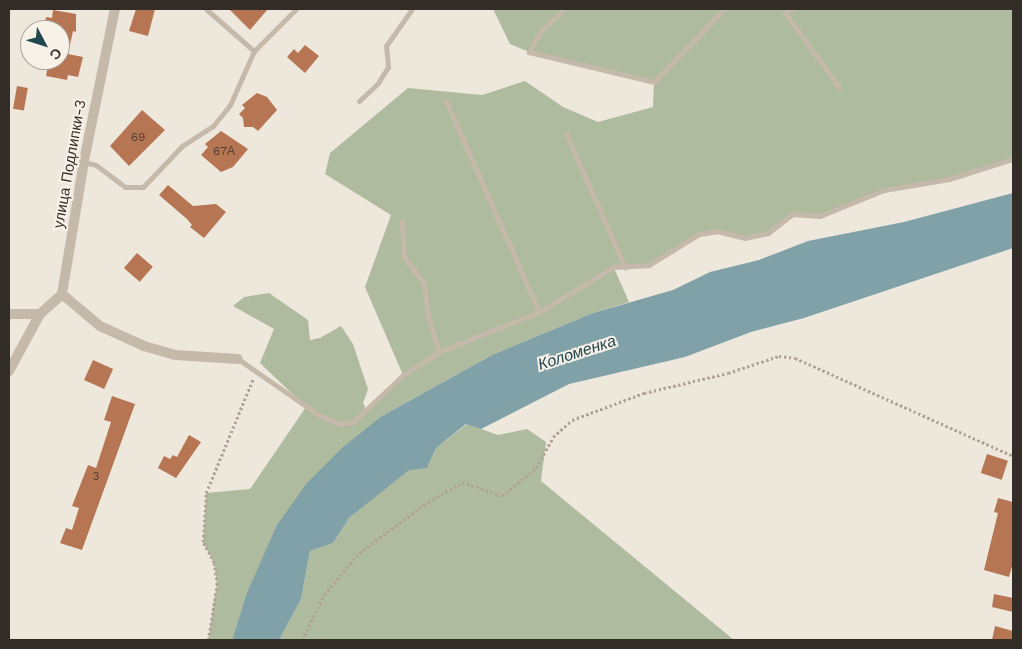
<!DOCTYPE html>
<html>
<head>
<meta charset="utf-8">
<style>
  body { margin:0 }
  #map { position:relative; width:1022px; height:649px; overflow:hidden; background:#eee8dc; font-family:"Work Sans",sans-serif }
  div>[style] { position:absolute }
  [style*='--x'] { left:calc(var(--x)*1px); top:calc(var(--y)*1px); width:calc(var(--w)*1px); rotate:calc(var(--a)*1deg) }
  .green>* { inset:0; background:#aebb9e }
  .water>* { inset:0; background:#7fa1a7 }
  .building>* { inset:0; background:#b67653; transform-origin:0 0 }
  .path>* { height:2.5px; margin-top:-1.25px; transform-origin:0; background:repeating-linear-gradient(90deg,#b0a394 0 2.5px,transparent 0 5px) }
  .service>* { height:5px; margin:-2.5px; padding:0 2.5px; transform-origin:2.5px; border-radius:2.5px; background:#c5b9aa }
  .minor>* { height:10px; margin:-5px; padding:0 5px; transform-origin:5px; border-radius:5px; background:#c5b9aa }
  span { translate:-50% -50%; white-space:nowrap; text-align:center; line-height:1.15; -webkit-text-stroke:4px #f7f1e8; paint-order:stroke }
  .number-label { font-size:12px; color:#543f33 }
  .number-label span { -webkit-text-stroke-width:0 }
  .street-label { font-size:15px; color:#332d28 }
  .water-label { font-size:16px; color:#23474f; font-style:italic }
  .frame { position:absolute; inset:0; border:10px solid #332d28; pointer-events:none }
  .north { position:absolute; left:20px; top:20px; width:50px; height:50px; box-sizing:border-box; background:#f7f1e8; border:1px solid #a9a39b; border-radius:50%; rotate:130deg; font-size:14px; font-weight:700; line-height:20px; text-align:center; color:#332d28 }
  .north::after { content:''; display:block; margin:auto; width:18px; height:22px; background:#23474f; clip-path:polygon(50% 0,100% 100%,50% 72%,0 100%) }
</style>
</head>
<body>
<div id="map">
  <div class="green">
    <i style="clip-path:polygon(493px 9px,1013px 9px,1013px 159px,949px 179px,884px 190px,820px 216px,792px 214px,768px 233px,745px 238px,717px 231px,699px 234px,649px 265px,614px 268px,629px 302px,593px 313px,492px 355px,382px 416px,246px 595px,232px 640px,208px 640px,217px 585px,214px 563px,203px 542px,206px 493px,250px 489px,306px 407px,260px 363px,274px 329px,233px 306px,244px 297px,269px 293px,308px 320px,310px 340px,320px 338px,341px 326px,353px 344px,368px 389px,363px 403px,366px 409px,403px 375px,365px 287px,391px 215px,325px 174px,330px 153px,408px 88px,482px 95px,525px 81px,563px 107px,598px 122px,653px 107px,654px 82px,529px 52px,510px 44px)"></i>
    <i style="clip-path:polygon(467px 424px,498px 435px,527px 429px,546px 442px,541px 481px,734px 640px,279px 640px,301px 599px,310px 551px,333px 543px,349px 518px,409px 469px,427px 468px,436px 448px)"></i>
  </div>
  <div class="water">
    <i style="clip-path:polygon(1013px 193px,1013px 248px,804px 318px,751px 332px,685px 357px,569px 384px,481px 429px,466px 424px,436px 448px,427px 468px,409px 470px,349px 518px,333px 543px,310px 551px,301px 599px,279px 640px,232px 640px,246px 595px,277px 525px,307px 483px,342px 448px,382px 416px,492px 355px,593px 313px,673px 290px,710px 272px,759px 260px,808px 241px,904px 222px)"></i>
  </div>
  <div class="building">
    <i style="clip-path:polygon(136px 9px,155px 9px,148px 36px,129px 31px)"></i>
    <i style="clip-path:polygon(229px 9px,268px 9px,250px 30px)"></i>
    <i style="clip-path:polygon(53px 10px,76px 14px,76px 32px,73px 31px,68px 54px,83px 57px,78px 77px,68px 75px,67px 80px,46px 76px,49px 60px,60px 60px,60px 30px,44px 30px,46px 17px,52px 18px)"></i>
    <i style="clip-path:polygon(305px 45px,319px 56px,305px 73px,287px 57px,294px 49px,298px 53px)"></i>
    <i style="left:17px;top:86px;width:11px;height:23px;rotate:10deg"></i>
    <i style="clip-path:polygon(257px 93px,267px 97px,277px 110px,258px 131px,253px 127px,244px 127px,243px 118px,239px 114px,245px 108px,242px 105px)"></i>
    <i style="clip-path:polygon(142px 110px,165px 130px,129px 166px,110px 146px)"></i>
    <i style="clip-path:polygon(221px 131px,248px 149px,233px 167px,221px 172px,201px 155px,208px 147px,205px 144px)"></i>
    <i style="clip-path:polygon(168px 185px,193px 206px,216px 204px,226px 212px,204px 238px,190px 227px,192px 225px,187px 219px,159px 195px)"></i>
    <i style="left:137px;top:253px;width:21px;height:20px;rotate:41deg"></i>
    <i style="left:93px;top:360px;width:22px;height:22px;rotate:24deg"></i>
    <i style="clip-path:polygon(112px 396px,135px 404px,82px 550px,60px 543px,66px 528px,72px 530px,79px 508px,72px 506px,88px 465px,96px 468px,111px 422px,104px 420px)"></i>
    <i style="clip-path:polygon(189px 435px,201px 442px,176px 478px,158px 468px,164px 456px,170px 459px,173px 455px,177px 457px)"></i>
    <i style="left:987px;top:454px;width:22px;height:20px;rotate:18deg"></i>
    <i style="clip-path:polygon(998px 498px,1013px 502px,1013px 563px,1009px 577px,984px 570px,998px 513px,994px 512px)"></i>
    <i style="clip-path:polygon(994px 594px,1013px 598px,1013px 612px,992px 607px)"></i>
    <i style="clip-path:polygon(995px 626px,1013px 631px,1013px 640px,992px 640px)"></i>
  </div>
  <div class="path">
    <i style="--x:208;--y:640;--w:56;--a:-80.7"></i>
    <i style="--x:217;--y:585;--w:22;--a:-98"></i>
    <i style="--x:214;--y:563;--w:24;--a:-118"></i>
    <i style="--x:203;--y:542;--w:49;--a:-86.5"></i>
    <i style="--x:206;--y:493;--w:123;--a:-67.6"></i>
    <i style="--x:302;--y:640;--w:50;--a:-63.9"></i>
    <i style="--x:324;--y:595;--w:55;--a:-50.2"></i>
    <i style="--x:359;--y:553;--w:86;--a:-36.5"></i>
    <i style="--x:428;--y:502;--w:39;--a:-30"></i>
    <i style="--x:462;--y:482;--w:42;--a:19.3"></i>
    <i style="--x:502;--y:496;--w:44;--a:-39.5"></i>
    <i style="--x:536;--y:468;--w:35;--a:-61"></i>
    <i style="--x:553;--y:437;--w:25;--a:-42"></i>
    <i style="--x:572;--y:420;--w:77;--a:-20.6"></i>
    <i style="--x:644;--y:393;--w:86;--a:-13.4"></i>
    <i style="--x:728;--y:373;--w:54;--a:-18.4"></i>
    <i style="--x:779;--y:356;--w:16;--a:7"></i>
    <i style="--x:795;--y:358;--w:239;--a:24.2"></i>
  </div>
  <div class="service">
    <i style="--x:206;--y:9;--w:64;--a:41.2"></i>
    <i style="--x:564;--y:9;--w:33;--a:136"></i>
    <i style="--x:540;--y:32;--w:23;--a:119"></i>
    <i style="--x:529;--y:52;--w:129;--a:13.5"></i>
    <i style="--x:654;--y:82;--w:101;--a:-46.2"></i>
    <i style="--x:791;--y:9;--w:7;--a:146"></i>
    <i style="--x:785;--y:13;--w:92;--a:53.9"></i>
    <i style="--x:359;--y:101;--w:26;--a:-43"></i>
    <i style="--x:378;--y:83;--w:19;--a:-58"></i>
    <i style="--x:388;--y:67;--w:21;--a:-95"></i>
    <i style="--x:386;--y:46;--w:45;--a:-54.9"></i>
    <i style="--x:446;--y:101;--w:231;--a:66.2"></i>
    <i style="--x:566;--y:134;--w:146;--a:66.2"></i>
    <i style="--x:84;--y:162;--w:12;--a:14"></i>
    <i style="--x:96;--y:165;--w:36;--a:37"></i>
    <i style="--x:125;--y:187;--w:18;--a:0"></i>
    <i style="--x:143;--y:187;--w:57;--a:-46.4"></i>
    <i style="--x:182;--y:146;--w:37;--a:-33"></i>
    <i style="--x:213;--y:126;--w:27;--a:-51"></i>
    <i style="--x:230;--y:105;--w:59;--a:-66"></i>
    <i style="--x:254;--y:51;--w:59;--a:-45"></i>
    <i style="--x:402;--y:221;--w:36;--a:87"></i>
    <i style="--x:404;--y:257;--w:34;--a:53"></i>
    <i style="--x:424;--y:284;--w:32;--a:83"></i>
    <i style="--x:428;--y:316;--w:38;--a:73"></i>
    <i style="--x:238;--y:359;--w:100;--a:34.8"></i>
    <i style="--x:320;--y:416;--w:22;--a:22"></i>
    <i style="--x:340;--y:424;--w:13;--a:-9"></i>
    <i style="--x:353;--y:422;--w:69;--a:-43.2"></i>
    <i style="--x:403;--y:375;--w:43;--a:-32.6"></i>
    <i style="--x:439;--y:352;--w:108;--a:-21.8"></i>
    <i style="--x:539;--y:312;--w:87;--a:-31"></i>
    <i style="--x:614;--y:267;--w:35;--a:-3"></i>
    <i style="--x:649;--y:265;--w:59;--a:-31.8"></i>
    <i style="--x:699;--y:234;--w:18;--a:-9"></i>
    <i style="--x:717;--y:231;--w:29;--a:14"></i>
    <i style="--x:745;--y:238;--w:24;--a:-12"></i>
    <i style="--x:768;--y:233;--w:31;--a:-38"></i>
    <i style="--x:792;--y:214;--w:28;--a:4"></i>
    <i style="--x:820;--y:216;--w:69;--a:-22.1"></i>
    <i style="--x:884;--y:190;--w:66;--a:-9.6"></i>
    <i style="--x:949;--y:179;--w:67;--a:-17.4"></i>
  </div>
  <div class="minor">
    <i style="--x:62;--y:294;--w:50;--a:40.1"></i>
    <i style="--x:100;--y:326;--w:48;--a:24.4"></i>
    <i style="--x:144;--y:346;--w:32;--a:16"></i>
    <i style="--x:175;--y:355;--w:63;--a:3.6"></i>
    <i style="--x:9;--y:314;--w:31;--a:0"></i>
    <i style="--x:40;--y:314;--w:30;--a:-42"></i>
    <i style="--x:62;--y:294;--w:135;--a:-80.6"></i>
    <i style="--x:84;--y:161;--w:155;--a:-78.5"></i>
    <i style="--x:9;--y:371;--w:65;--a:-61.5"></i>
  </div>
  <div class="number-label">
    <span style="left:138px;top:138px">69</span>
    <span style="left:224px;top:152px">67А</span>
    <span style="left:96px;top:477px">3</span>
  </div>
  <div class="street-label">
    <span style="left:70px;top:164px;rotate:-80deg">улица Подлипки-3</span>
  </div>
  <div class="water-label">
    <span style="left:577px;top:353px;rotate:-18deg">Коломенка</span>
  </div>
  <div class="frame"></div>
  <div class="north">С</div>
</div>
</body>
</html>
